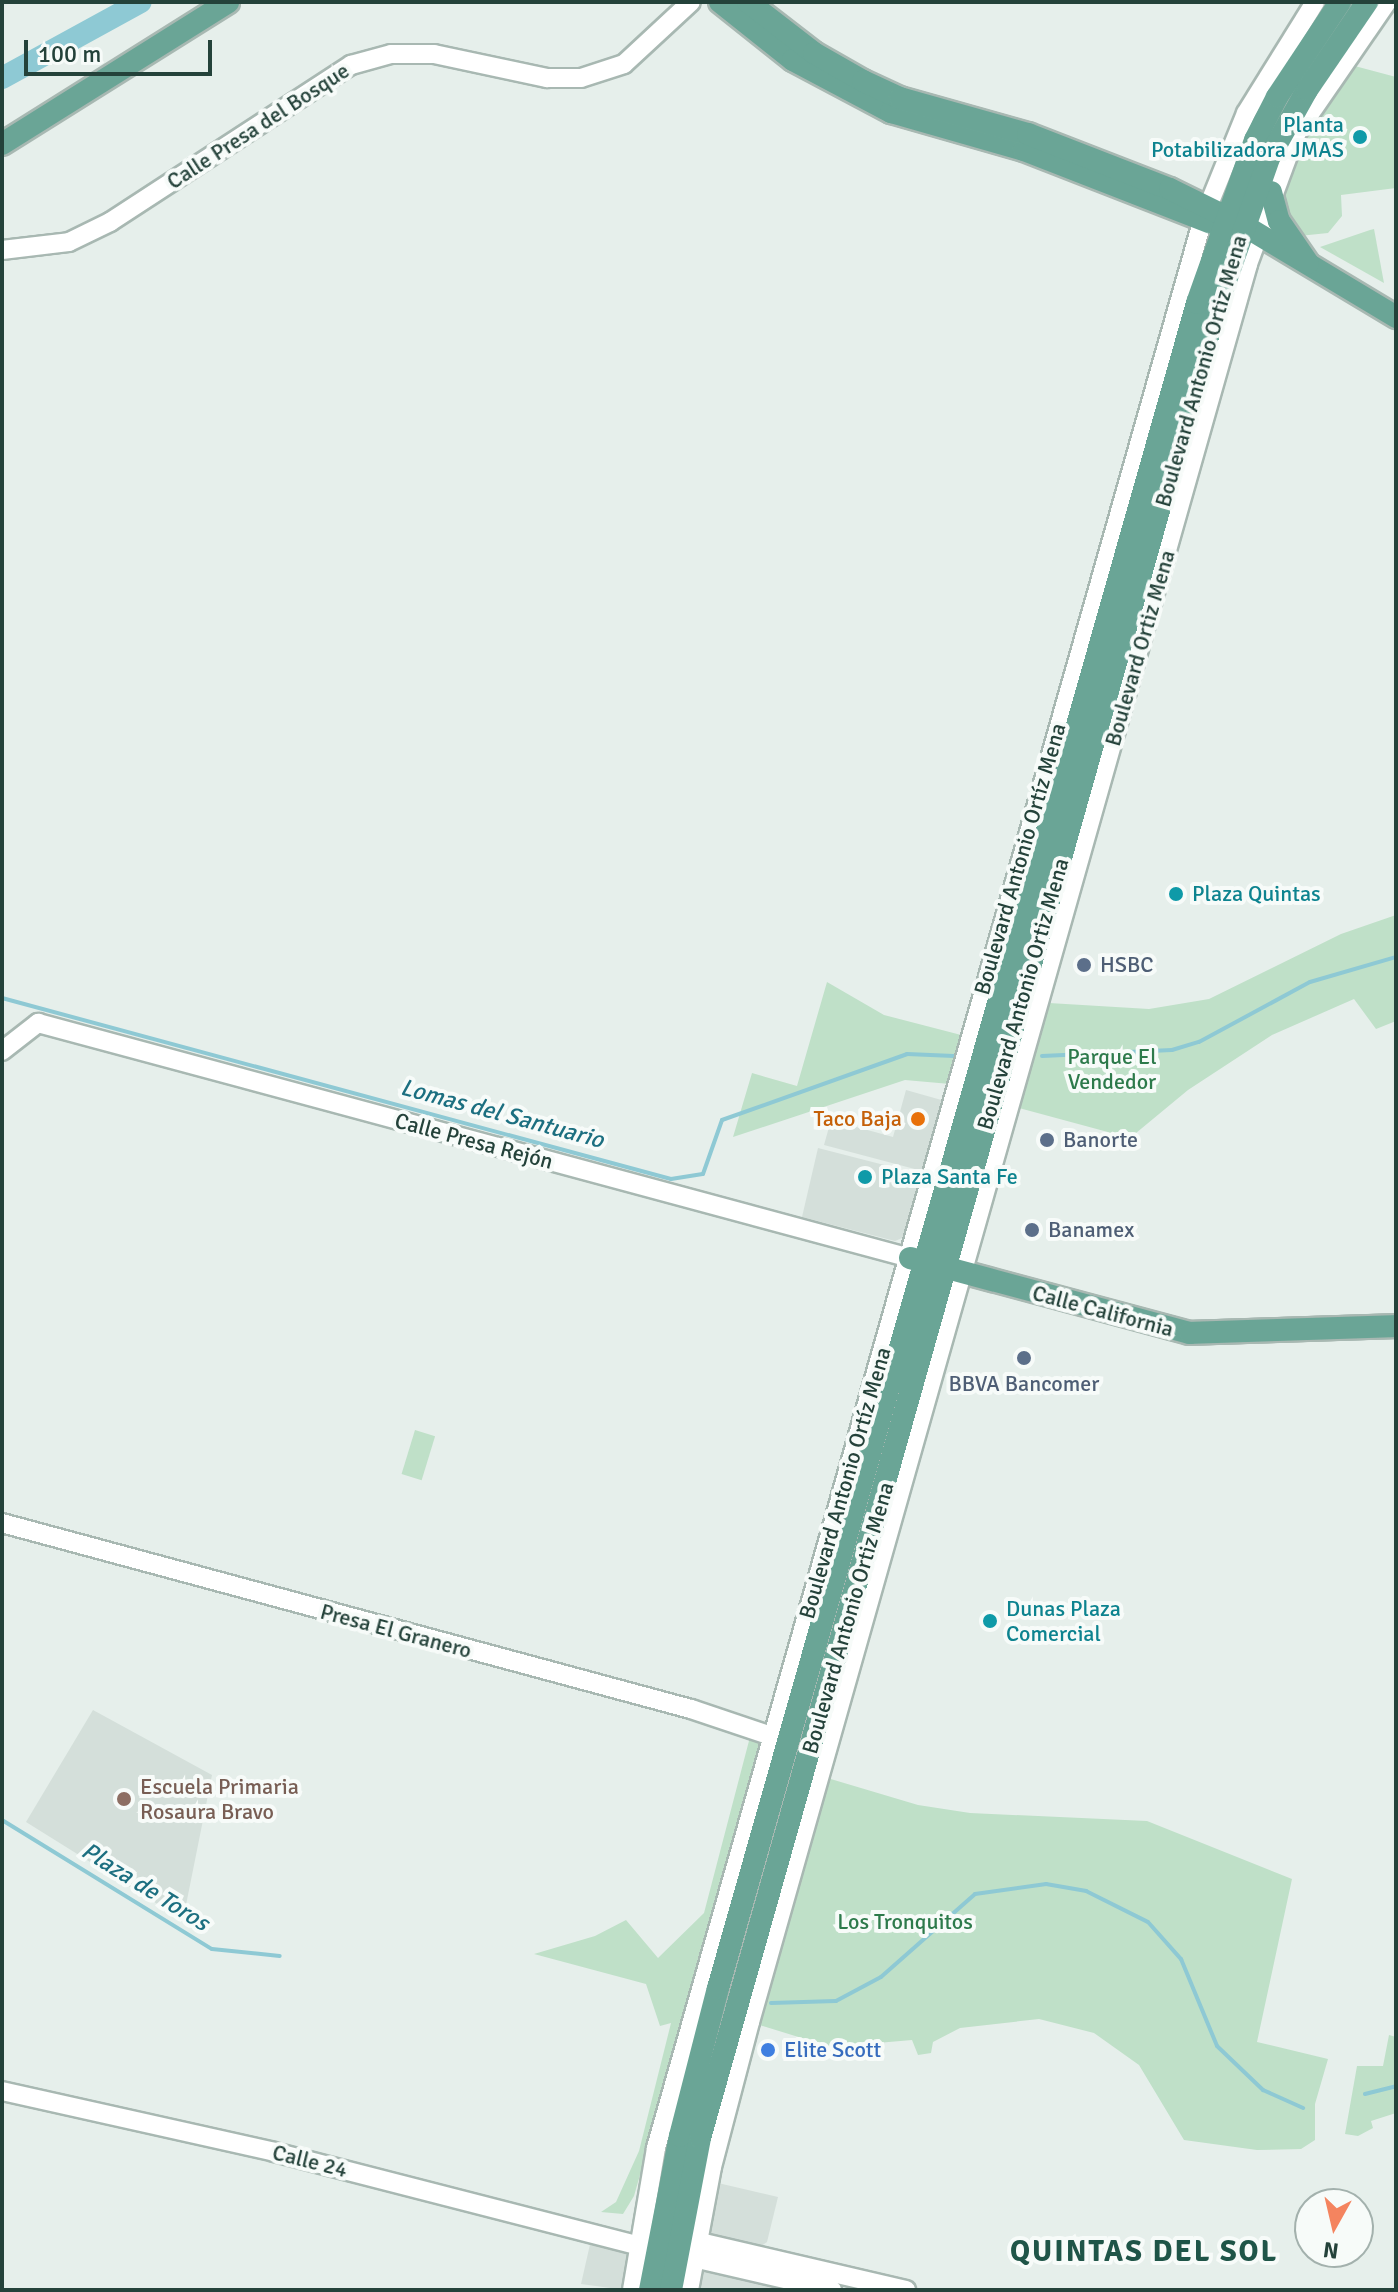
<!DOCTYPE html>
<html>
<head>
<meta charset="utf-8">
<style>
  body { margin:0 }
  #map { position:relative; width:1398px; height:2292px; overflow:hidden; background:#e6efeb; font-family:Signika,sans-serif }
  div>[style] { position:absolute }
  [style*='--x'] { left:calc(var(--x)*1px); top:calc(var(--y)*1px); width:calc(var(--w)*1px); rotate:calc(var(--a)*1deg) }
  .built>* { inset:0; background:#d4dfda }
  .green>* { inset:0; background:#bfe0c8; transform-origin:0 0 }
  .stream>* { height:4px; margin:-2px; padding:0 2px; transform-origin:2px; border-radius:2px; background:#8ec9d4 }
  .river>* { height:22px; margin:-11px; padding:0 11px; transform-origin:11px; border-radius:11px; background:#8ec9d4 }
  .roads { filter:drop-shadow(2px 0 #a8b8b2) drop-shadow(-2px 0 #a8b8b2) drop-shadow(0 2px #a8b8b2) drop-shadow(0 -2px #a8b8b2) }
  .minor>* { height:18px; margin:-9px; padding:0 9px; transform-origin:9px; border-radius:9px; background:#fff }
  .major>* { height:22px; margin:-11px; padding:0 11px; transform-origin:11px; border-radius:11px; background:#6aa596 }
  .dots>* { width:22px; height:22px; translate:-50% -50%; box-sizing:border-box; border:4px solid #f7fbf9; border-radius:50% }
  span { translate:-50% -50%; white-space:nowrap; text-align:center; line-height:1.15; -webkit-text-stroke:8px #f7fbf9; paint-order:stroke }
  .culture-label { font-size:22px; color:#0d838f }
  .right { translate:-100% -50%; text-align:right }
  .left { translate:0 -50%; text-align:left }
  .street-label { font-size:22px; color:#24423a }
  .service-label { font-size:22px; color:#4e5e75 }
  .park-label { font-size:22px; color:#2d7a4b }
  .food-label { font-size:22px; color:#c56008 }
  .education-label { font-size:22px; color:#785e54 }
  .shop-label { font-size:22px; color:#366cbe }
  .water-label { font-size:24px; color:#1c6f80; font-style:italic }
  .district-label { font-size:30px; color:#1f5548; font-weight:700; letter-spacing:2px }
  .frame { position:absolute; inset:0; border:4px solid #24423a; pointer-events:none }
  .north { position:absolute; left:1294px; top:2188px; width:80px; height:80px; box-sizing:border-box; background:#f7fbf9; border:2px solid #a3b1ad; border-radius:50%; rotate:188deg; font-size:22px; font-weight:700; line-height:32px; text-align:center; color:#24423a }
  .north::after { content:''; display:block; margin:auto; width:28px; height:36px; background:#f4845f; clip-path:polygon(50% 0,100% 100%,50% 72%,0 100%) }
  .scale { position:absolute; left:24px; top:40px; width:188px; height:36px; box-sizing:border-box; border:4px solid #24423a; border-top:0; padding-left:10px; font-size:24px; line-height:28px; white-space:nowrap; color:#24423a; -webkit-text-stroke:6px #f7fbf9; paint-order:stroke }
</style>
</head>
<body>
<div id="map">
  <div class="built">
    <i style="clip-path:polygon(906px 1090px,945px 1101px,926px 1172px,824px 1145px,831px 1120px,893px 1137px)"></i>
    <i style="clip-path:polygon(818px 1148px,927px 1176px,907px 1236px,895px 1241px,802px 1217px)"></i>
    <i style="clip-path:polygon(93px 1710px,212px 1775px,183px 1920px,26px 1822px)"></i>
    <i style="clip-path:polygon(718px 2183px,778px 2197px,767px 2242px,760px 2247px,712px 2235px,708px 2224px)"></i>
    <i style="clip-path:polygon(591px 2240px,627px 2250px,625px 2290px,581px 2284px)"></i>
    <i style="clip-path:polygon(703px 2269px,800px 2290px,697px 2290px)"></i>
  </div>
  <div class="green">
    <i style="clip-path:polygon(1351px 65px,1396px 77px,1396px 188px,1341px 195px,1342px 216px,1328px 233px,1299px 236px,1285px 202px,1289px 164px)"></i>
    <i style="clip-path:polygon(1374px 229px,1384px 283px,1320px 247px,1370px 230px)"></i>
    <i style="clip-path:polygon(1396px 915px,1396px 1021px,1376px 1029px,1354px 999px,1272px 1035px,1188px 1090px,1130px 1138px,1019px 1108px,1049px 1003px,1149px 1009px,1209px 999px,1341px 934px)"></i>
    <i style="clip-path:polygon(827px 982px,884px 1015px,965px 1036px,950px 1084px,905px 1080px,733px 1137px,752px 1073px,797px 1086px)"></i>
    <i style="left:415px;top:1430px;width:21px;height:46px;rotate:17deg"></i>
    <i style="clip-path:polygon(750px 1737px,764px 1741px,634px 2196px,623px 2214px,601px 2212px,616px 2202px,639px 2151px,671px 2023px,660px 2026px,646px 1984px,534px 1954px,595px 1936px,626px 1920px,658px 1958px,704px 1913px)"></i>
    <i style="clip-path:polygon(824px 1777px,918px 1805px,970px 1813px,1147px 1821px,1292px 1879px,1257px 2042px,1328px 2059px,1315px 2104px,1315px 2140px,1301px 2149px,1257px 2150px,1184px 2140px,1139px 2065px,1094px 2033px,1039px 2019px,960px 2028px,933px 2042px,931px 2053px,918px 2055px,912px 2040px,831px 2047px,753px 2023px)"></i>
    <i style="clip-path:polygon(1389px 2035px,1396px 2037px,1396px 2113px,1371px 2121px,1373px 2128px,1358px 2136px,1345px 2134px,1357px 2066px,1383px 2066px)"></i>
  </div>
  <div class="stream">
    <i style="--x:2;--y:998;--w:693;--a:15.14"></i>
    <i style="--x:671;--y:1179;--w:32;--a:-9"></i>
    <i style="--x:703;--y:1174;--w:57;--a:-70.6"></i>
    <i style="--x:722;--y:1120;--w:196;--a:-19.6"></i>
    <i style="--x:907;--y:1054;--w:47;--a:2.4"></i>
    <i style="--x:1042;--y:1056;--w:130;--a:-2.6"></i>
    <i style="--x:1172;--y:1050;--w:28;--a:-17"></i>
    <i style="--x:1199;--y:1042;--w:126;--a:-28.4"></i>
    <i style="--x:1310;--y:982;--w:90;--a:-16.2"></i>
    <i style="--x:2;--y:1820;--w:246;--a:31.6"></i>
    <i style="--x:212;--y:1949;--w:68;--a:5.9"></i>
    <i style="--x:771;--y:2003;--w:65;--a:-1.8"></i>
    <i style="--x:836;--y:2001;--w:51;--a:-28.1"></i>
    <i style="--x:881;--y:1977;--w:125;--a:-41.4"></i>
    <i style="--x:975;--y:1894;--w:72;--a:-8"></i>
    <i style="--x:1046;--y:1884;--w:41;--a:9.9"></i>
    <i style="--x:1086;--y:1891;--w:69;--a:26.6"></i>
    <i style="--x:1148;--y:1922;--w:50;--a:48.3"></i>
    <i style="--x:1181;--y:1959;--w:94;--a:67.5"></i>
    <i style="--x:1217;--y:2046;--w:64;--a:43.7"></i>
    <i style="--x:1263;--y:2090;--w:44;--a:24.2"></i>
    <i style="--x:1365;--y:2094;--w:32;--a:-14"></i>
  </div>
  <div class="river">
    <i style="--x:2;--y:78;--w:158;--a:-28.7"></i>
  </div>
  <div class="roads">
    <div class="minor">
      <i style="--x:2;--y:250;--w:67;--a:-6.8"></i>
      <i style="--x:69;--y:242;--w:46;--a:-26"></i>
      <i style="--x:110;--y:222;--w:288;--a:-33.1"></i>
      <i style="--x:351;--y:65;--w:41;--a:-15.4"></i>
      <i style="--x:391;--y:54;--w:43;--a:0"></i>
      <i style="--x:434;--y:54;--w:116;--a:12"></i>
      <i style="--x:547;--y:78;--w:34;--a:0"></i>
      <i style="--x:581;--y:78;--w:45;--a:-18"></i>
      <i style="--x:624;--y:64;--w:91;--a:-42.8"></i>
      <i style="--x:2;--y:1051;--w:46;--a:-37.9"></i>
      <i style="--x:38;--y:1023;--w:903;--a:15.08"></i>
      <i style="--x:2;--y:1523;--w:714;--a:15.11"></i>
      <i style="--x:691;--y:1709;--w:97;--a:18.6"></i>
      <i style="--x:2;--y:2091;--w:279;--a:12.6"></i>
      <i style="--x:274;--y:2152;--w:386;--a:14.4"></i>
      <i style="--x:687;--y:2239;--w:225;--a:13.1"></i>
      <i style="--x:685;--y:2256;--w:151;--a:13"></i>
      <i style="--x:632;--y:2290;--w:144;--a:-80.4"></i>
      <i style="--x:656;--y:2148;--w:2005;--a:-74.17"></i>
      <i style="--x:1203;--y:219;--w:114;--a:-67.9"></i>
      <i style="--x:1246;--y:113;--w:131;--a:-58.1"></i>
      <i style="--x:689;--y:2290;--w:125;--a:-79.4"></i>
      <i style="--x:712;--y:2167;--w:150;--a:-75.3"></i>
      <i style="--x:750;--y:2022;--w:1827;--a:-74.18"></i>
      <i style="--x:1248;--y:264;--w:139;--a:-69.7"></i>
      <i style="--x:1296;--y:134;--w:160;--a:-55.4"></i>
    </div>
    <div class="major">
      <i style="--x:720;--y:2;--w:93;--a:38.5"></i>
      <i style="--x:793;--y:60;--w:111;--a:28"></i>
      <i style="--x:891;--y:112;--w:138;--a:15.9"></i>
      <i style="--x:1024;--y:150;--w:199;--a:21.3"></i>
      <i style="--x:748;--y:2;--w:83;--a:37.7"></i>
      <i style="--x:814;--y:53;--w:56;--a:29.7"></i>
      <i style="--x:863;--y:81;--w:41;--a:24.7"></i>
      <i style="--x:900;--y:98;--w:133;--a:15.7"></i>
      <i style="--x:1028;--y:134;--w:152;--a:21.2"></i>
      <i style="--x:1170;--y:189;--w:81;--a:26.3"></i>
      <i style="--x:1243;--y:225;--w:179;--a:31"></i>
      <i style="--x:2;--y:144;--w:267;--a:-32.1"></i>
      <i style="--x:1271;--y:192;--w:30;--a:75"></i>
      <i style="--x:1279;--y:221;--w:51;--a:55.4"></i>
      <i style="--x:910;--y:1258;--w:290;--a:15"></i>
      <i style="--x:1190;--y:1333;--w:206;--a:-1.9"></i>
      <i style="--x:650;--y:2290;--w:157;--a:-79"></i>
      <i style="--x:680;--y:2136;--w:153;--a:-75.6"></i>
      <i style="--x:718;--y:1988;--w:1752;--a:-74.13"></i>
      <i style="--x:1197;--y:303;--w:173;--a:-70.4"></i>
      <i style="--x:1255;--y:140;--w:48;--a:-62.9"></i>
      <i style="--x:1277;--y:97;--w:114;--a:-56.4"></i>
      <i style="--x:671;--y:2290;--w:155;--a:-79.2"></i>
      <i style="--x:700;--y:2138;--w:1900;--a:-74.25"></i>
      <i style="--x:1216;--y:309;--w:162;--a:-70.6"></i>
      <i style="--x:1270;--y:156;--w:76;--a:-60.7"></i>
      <i style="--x:1307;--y:90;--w:107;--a:-55.7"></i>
    </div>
  </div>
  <div class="dots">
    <i style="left:1360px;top:137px;background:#0f9aa8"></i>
    <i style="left:1176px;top:894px;background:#0f9aa8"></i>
    <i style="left:1084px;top:965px;background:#5c6f8a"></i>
    <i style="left:918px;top:1119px;background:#e8710a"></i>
    <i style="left:1047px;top:1140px;background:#5c6f8a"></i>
    <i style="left:865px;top:1177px;background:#0f9aa8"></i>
    <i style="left:1032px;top:1230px;background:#5c6f8a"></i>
    <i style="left:1024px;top:1358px;background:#5c6f8a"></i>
    <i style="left:990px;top:1621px;background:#0f9aa8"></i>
    <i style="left:124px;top:1799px;background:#8d6e63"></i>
    <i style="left:768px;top:2050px;background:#3f7fe0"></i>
  </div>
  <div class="culture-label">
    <span class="right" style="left:1344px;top:137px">Planta<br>Potabilizadora JMAS</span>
    <span class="left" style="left:1192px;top:894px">Plaza Quintas</span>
    <span class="left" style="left:881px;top:1177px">Plaza Santa Fe</span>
    <span class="left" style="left:1006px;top:1621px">Dunas Plaza<br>Comercial</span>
  </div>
  <div class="street-label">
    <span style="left:258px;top:126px;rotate:-33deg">Calle Presa del Bosque</span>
    <span style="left:1201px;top:371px;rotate:-74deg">Boulevard Antonio Ortiz Mena</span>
    <span style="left:1140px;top:648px;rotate:-74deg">Boulevard Ortiz Mena</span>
    <span style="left:1020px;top:859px;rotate:-74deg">Boulevard Antonio Ortíz Mena</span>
    <span style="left:1023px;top:994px;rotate:-74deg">Boulevard Antonio Ortiz Mena</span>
    <span style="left:474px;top:1141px;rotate:15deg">Calle Presa Rejón</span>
    <span style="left:1103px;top:1311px;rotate:15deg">Calle California</span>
    <span style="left:845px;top:1483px;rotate:-74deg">Boulevard Antonio Ortíz Mena</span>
    <span style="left:848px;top:1618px;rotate:-74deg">Boulevard Antonio Ortiz Mena</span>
    <span style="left:396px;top:1631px;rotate:15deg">Presa El Granero</span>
    <span style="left:310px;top:2161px;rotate:14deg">Calle 24</span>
  </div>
  <div class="service-label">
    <span class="left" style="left:1100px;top:965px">HSBC</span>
    <span class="left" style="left:1063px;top:1140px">Banorte</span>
    <span class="left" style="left:1048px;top:1230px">Banamex</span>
    <span style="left:1024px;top:1384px">BBVA Bancomer</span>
  </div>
  <div class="park-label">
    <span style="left:1112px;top:1069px">Parque El<br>Vendedor</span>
    <span style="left:905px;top:1922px">Los Tronquitos</span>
  </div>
  <div class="food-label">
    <span class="right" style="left:902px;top:1119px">Taco Baja</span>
  </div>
  <div class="education-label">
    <span class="left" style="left:140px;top:1799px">Escuela Primaria<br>Rosaura Bravo</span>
  </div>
  <div class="shop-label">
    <span class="left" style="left:784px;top:2050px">Elite Scott</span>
  </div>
  <div class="water-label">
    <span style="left:502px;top:1114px;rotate:15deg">Lomas del Santuario</span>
    <span style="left:145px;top:1887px;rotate:32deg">Plaza de Toros</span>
  </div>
  <div class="district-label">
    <span style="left:1144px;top:2252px">QUINTAS DEL SOL</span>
  </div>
  <div class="frame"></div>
  <div class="north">N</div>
  <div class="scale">100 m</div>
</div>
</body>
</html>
